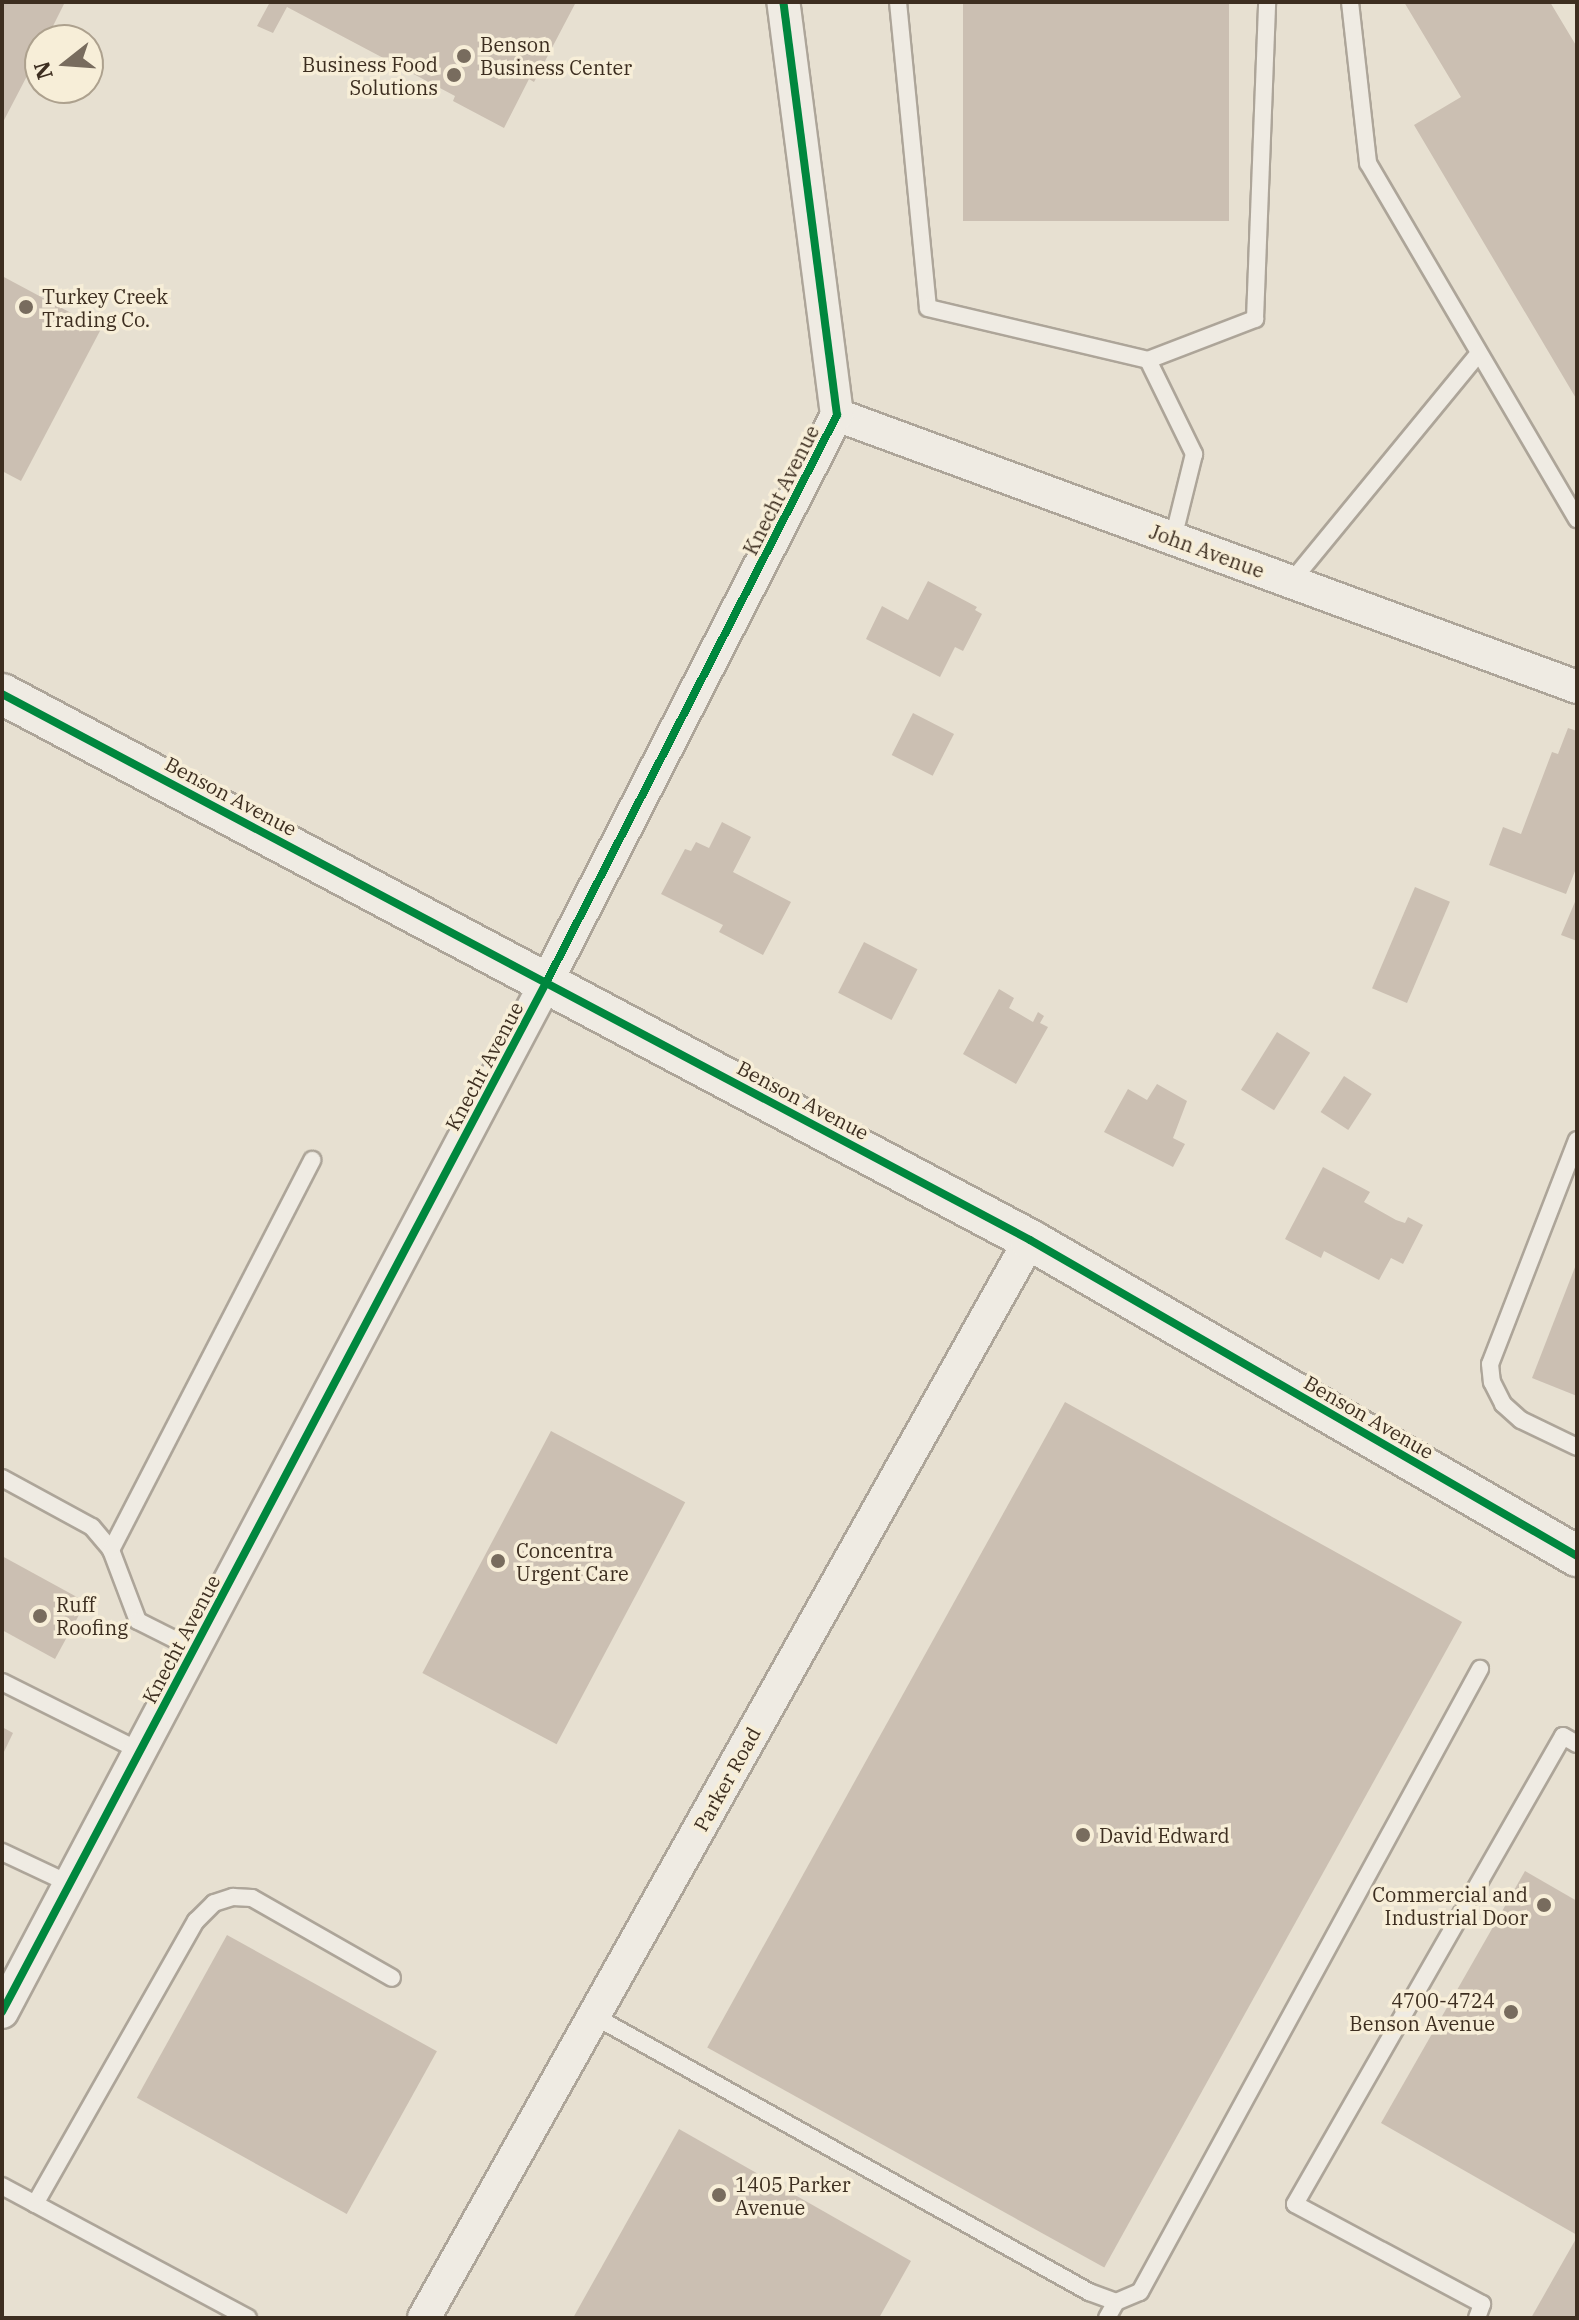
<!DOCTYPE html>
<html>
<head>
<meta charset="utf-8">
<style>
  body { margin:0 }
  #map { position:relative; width:1579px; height:2320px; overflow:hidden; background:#e7e0d1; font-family:"IBM Plex Serif",serif }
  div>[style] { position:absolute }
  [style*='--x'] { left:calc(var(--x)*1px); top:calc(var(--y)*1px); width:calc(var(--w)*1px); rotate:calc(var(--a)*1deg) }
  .building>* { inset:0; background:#cbbfb2; transform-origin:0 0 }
  .roads { filter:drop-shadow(2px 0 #ada599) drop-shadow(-2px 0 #ada599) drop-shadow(0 2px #ada599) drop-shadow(0 -2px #ada599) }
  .service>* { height:16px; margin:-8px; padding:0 8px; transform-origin:8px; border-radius:8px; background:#efebe3 }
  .minor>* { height:32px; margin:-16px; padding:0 16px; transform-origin:16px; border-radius:16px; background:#efebe3 }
  .tertiary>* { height:40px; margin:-20px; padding:0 20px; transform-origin:20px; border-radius:20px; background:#efebe3 }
  .cycleway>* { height:8px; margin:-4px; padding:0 4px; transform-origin:4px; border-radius:4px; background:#00873e }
  .dots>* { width:22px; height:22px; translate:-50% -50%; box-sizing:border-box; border:4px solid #f7eed8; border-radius:50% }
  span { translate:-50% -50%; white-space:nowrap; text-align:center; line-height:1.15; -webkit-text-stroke:7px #f7eed8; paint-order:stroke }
  .poi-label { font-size:20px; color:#3d2e20 }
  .left { translate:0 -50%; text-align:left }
  .right { translate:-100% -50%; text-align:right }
  .street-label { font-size:20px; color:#3d2e20 }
  .frame { position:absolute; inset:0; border:4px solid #3d2e20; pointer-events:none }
  .north { position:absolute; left:24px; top:24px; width:80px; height:80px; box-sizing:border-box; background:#f7eed8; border:2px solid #ada18e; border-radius:50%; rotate:253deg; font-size:22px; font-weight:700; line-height:32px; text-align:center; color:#3d2e20 }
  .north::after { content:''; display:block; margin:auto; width:28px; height:36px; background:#786c5e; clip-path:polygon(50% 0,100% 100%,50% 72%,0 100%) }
</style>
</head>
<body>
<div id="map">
  <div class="building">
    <i style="clip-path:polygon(2px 2px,65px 2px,46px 40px,40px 40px,40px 51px,2px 124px)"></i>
    <i style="clip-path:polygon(270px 2px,576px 2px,534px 82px,529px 79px,504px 128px,453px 101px,455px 96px,287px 7px,273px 33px,257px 26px)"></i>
    <i style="left:963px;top:2px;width:266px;height:219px"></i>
    <i style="clip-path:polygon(1404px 2px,1550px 2px,1577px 47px,1577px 400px,1414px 125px,1461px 97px)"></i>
    <i style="clip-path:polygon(2px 276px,101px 329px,21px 481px,2px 471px)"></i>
    <i style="clip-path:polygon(928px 581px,977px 607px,975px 610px,982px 614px,963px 651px,955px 647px,940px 677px,866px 639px,882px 606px,908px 620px)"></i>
    <i style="left:913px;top:713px;width:46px;height:47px;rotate:27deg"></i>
    <i style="clip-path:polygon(1568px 728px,1577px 731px,1577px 866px,1566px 894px,1489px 865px,1503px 827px,1521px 834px,1552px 752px,1558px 754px)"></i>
    <i style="clip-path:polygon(722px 822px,751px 837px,733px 872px,791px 902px,763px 955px,719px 932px,723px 925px,661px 894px,685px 849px,691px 851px,696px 842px,709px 848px)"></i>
    <i style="left:1415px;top:887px;width:38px;height:110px;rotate:23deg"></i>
    <i style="clip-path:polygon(1577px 897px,1577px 941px,1561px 935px)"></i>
    <i style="left:864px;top:942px;width:60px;height:57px;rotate:27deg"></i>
    <i style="clip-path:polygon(999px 989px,1014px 998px,1009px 1008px,1033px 1022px,1038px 1012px,1044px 1016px,1040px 1023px,1048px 1027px,1016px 1084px,963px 1054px)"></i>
    <i style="left:1277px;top:1032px;width:39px;height:68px;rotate:32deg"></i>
    <i style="left:1344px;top:1076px;width:33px;height:43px;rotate:33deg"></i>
    <i style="clip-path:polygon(1157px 1084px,1187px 1101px,1173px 1138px,1185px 1144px,1173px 1167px,1104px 1132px,1128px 1089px,1147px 1100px)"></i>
    <i style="clip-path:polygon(1323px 1167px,1370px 1192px,1364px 1202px,1396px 1220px,1405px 1223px,1408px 1217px,1423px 1225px,1403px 1264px,1391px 1258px,1379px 1280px,1324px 1251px,1321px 1258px,1285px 1239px)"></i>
    <i style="clip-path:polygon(1577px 1262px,1577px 1396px,1532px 1378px)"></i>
    <i style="left:1065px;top:1402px;width:454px;height:738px;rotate:29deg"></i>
    <i style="left:551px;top:1431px;width:152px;height:274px;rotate:28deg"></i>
    <i style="clip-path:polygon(2px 1556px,86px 1602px,55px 1659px,2px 1630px)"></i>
    <i style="clip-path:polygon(2px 1727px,13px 1733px,2px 1756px)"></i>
    <i style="clip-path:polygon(1525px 1871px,1577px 1901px,1577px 2235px,1381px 2123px)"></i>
    <i style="left:227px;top:1935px;width:240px;height:186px;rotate:29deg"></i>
    <i style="clip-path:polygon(679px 2129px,911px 2261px,879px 2318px,573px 2318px)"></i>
    <i style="clip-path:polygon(1577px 2237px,1577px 2318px,1531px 2318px)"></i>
  </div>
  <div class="roads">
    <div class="service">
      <i style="--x:898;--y:2;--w:307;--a:84.4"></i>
      <i style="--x:928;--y:308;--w:226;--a:13.3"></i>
      <i style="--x:1148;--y:360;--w:105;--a:63.9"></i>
      <i style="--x:1194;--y:454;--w:88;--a:103.9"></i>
      <i style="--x:1350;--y:2;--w:162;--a:83.6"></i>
      <i style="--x:1368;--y:163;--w:413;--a:59.6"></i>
      <i style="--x:1148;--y:360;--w:115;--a:-21"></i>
      <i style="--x:1255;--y:319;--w:317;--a:-87.8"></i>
      <i style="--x:1291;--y:582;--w:296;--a:-50.6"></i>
      <i style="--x:1577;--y:1140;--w:240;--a:111.2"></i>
      <i style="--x:1490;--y:1364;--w:18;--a:84"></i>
      <i style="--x:1492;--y:1382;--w:25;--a:63"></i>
      <i style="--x:1503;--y:1404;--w:24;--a:42"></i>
      <i style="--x:1521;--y:1420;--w:62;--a:25.7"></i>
      <i style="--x:2;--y:1478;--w:102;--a:28.6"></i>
      <i style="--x:92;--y:1527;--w:30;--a:50"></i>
      <i style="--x:111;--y:1550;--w:76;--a:69.2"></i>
      <i style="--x:138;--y:1621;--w:63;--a:26.6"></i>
      <i style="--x:111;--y:1550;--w:439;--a:-62.7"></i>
      <i style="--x:2;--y:1682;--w:154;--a:26.6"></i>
      <i style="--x:2;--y:1852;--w:75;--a:25.2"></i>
      <i style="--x:594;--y:2016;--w:567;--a:29.14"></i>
      <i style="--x:1089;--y:2292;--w:29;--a:20"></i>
      <i style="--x:1116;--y:2302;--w:26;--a:-23"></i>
      <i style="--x:1140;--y:2292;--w:710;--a:-61.38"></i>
      <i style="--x:2;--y:2186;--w:279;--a:28.2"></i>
      <i style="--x:35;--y:2204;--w:326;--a:-60.4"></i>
      <i style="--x:196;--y:1921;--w:25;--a:-45"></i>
      <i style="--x:214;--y:1903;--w:20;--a:-18"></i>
      <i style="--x:233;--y:1897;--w:19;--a:3"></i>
      <i style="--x:252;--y:1898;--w:161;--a:29.7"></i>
      <i style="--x:1107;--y:2318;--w:18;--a:-61"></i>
      <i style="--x:1477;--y:2318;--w:15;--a:-70"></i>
      <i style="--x:1482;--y:2304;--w:212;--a:-151.9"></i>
      <i style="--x:1295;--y:2204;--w:539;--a:-60.2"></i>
      <i style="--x:1563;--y:1736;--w:16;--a:30"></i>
    </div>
    <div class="minor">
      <i style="--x:837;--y:415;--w:788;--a:20.18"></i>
      <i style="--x:2;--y:2012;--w:1166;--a:-62.14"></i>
      <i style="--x:547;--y:981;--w:636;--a:-62.87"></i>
      <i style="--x:837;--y:415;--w:417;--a:-97.4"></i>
      <i style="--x:424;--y:2318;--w:1237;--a:-60.66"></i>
    </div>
    <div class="tertiary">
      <i style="--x:2;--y:694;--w:1164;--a:27.97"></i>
      <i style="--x:1030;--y:1240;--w:632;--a:30.01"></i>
    </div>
  </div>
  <div class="cycleway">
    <i style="--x:2;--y:694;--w:1164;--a:27.97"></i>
    <i style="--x:1030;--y:1240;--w:632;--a:30.01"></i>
    <i style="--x:2;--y:2012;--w:1166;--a:-62.14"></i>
    <i style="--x:547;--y:981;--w:636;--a:-62.87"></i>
    <i style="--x:837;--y:415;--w:417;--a:-97.4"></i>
  </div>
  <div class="dots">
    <i style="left:464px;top:56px;background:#786c5e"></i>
    <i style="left:454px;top:75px;background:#786c5e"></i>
    <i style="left:26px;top:307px;background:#786c5e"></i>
    <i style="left:498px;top:1561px;background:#786c5e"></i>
    <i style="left:40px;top:1616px;background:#786c5e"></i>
    <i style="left:1083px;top:1835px;background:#786c5e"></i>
    <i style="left:1544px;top:1905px;background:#786c5e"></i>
    <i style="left:1511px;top:2012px;background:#786c5e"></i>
    <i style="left:719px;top:2195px;background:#786c5e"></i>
  </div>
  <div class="poi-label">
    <span class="left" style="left:480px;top:56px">Benson<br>Business Center</span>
    <span class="right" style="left:438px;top:76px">Business Food<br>Solutions</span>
    <span class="left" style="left:42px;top:308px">Turkey Creek<br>Trading Co.</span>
    <span class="left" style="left:516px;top:1562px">Concentra<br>Urgent Care</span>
    <span class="left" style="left:56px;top:1616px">Ruff<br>Roofing</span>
    <span class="left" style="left:1099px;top:1835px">David Edward</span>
    <span class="right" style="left:1528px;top:1906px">Commercial and<br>Industrial Door</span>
    <span class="right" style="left:1495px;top:2012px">4700-4724<br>Benson Avenue</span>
    <span class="left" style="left:735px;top:2196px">1405 Parker<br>Avenue</span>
  </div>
  <div class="street-label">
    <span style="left:781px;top:490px;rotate:-63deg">Knecht Avenue</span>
    <span style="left:1207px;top:551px;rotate:20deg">John Avenue</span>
    <span style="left:231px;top:796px;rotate:28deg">Benson Avenue</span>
    <span style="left:484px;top:1066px;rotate:-62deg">Knecht Avenue</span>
    <span style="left:803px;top:1100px;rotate:28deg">Benson Avenue</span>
    <span style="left:1369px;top:1417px;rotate:30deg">Benson Avenue</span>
    <span style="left:181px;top:1639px;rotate:-62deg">Knecht Avenue</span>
    <span style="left:727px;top:1779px;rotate:-61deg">Parker Road</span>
  </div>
  <div class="frame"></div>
  <div class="north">N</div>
</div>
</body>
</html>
